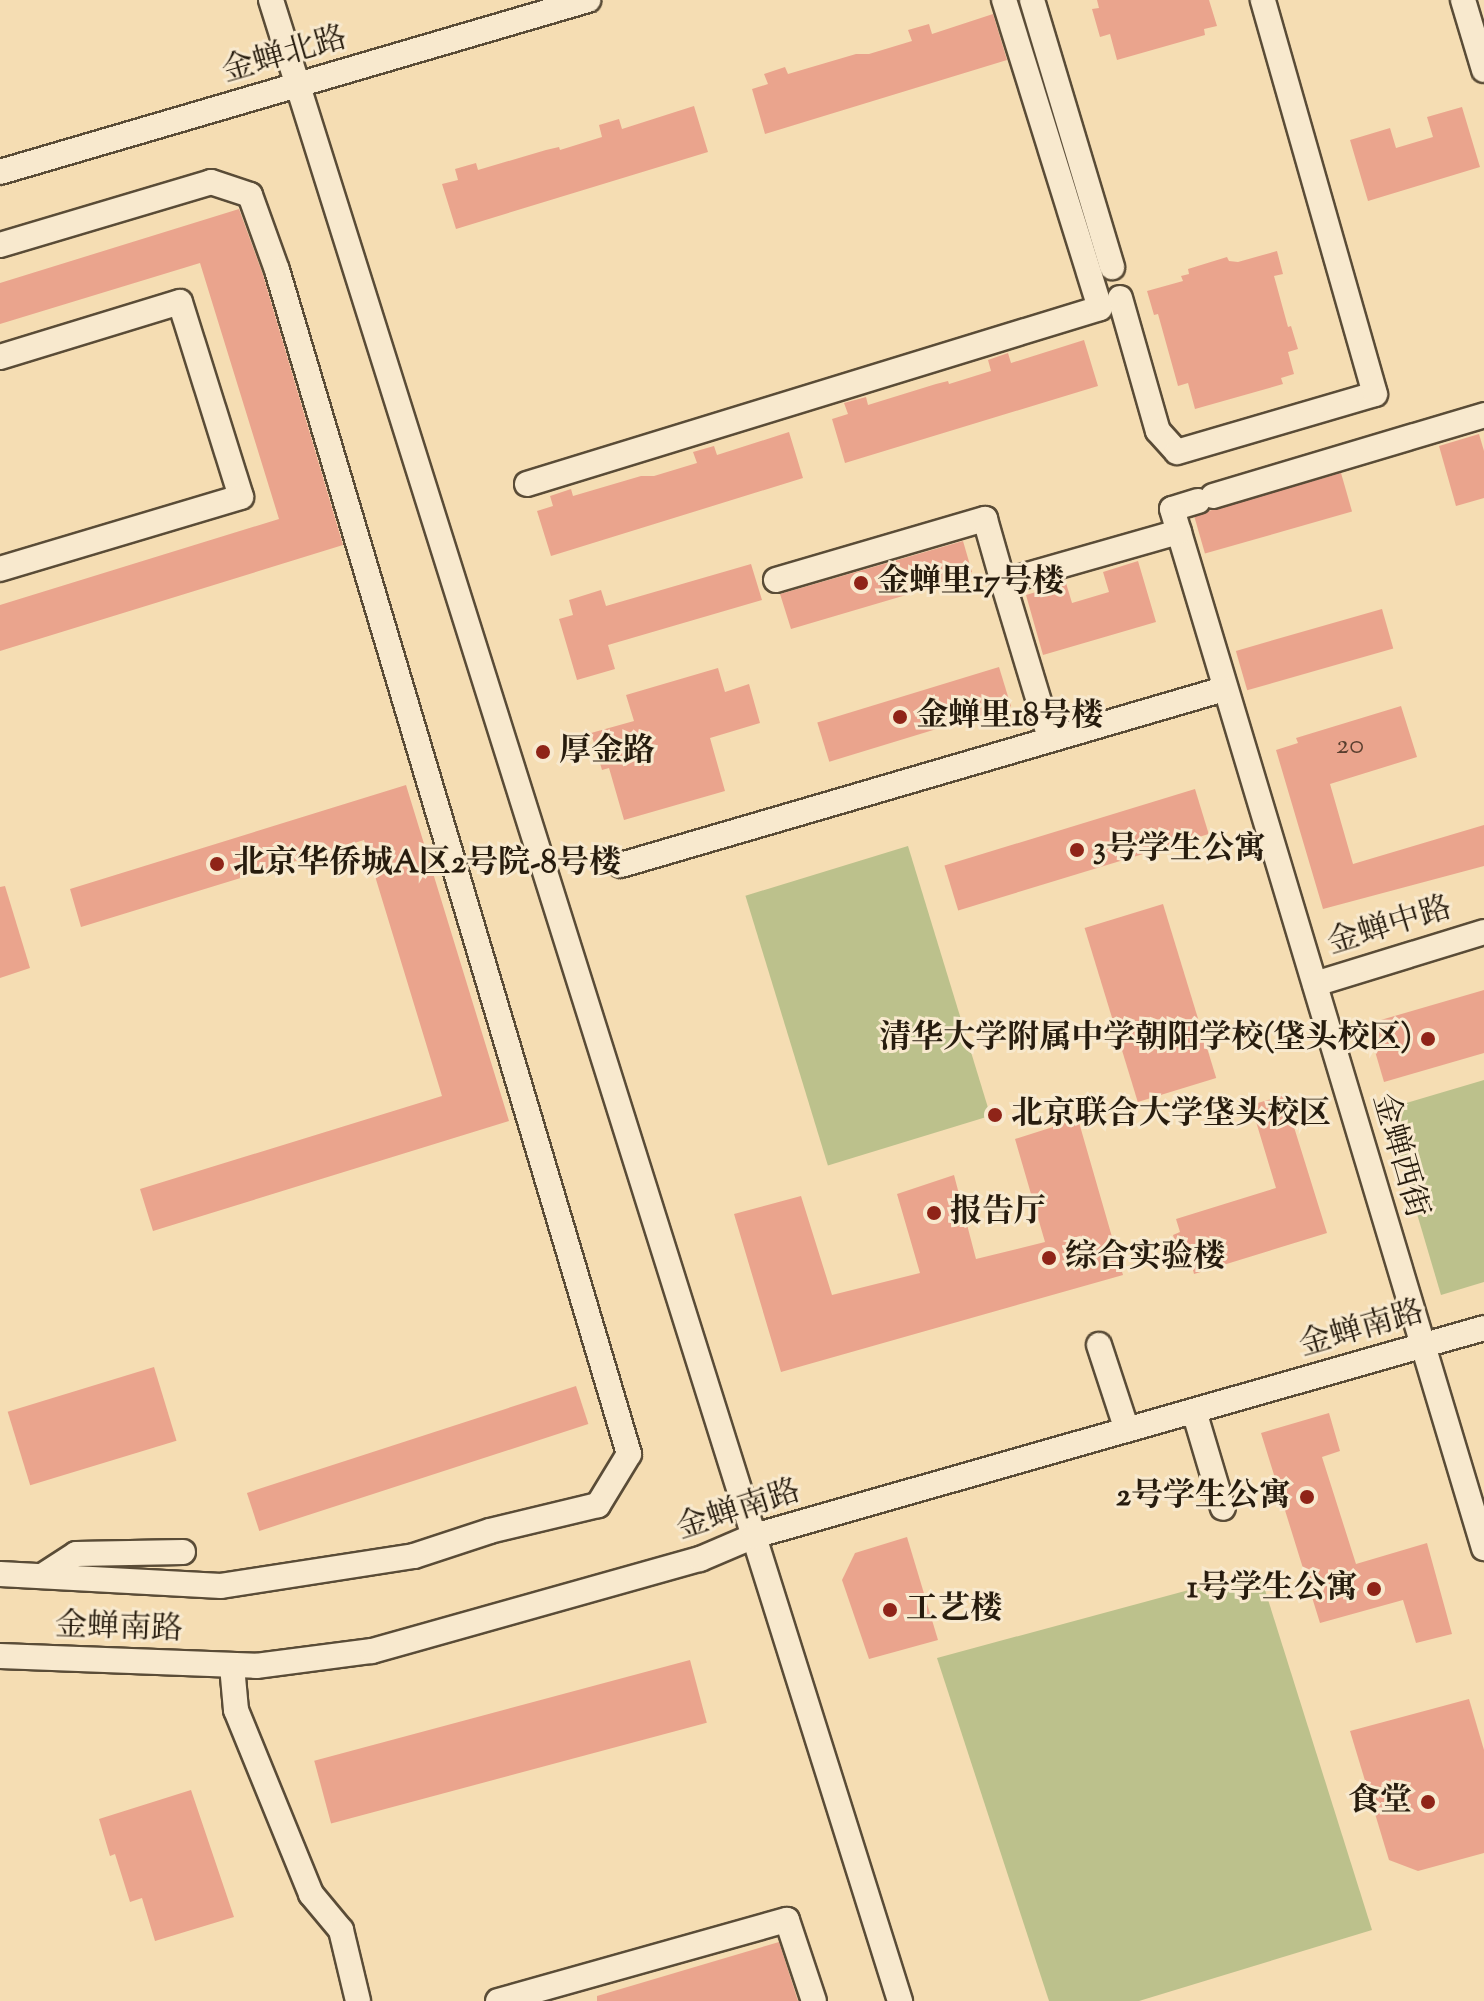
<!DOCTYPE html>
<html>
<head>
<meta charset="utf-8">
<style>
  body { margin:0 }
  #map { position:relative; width:1484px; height:2001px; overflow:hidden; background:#f5ddb3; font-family:"Sorts Mill Goudy","Noto Serif SC",serif }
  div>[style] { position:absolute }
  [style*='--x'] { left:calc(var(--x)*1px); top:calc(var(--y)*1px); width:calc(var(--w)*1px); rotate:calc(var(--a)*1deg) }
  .green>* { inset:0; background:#bcc18c; transform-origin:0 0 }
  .building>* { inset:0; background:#eaa48d; transform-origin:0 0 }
  .roads { filter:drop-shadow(2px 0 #5a4c37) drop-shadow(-2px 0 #5a4c37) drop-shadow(0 2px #5a4c37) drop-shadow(0 -2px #5a4c37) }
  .minor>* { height:24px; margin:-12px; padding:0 12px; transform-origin:12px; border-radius:12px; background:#f8e9ce }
  .dots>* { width:22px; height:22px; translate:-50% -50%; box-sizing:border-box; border:4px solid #f8e9ce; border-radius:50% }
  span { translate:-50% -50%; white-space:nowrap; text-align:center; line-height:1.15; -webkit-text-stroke:6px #f8e9ce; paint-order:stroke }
  .number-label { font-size:28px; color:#583e2e }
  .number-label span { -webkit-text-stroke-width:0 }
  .street-label { font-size:32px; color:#271c0e }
  .poi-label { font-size:32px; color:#271c0e; font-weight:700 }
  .left { translate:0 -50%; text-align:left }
  .right { translate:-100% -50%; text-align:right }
</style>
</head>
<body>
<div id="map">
  <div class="green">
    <i style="left:908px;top:846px;width:282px;height:170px;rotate:73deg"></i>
    <i style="clip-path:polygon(1484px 1080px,1484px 1282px,1441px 1295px,1386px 1109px)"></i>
    <i style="clip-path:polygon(1259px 1571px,1372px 1930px,1139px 2001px,1049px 2001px,937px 1658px)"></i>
  </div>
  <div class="building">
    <i style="clip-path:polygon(1097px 0,1209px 0,1217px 26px,1204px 29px,1205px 35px,1117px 60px,1110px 34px,1100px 37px,1092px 9px,1099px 8px)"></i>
    <i style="clip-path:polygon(993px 14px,1007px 60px,765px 134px,752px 89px,768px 84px,764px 74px,785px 67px,788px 74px,856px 54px,869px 54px,912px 41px,908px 30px,929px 24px,932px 34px)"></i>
    <i style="clip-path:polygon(694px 106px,708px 152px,456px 229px,442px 184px,458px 180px,455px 169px,476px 163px,478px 170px,546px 150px,559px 147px,560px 150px,602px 137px,599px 125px,619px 119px,622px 129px)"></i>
    <i style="clip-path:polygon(1462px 107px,1480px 167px,1368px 201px,1350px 140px,1390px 128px,1396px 148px,1433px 137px,1427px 117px)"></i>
    <i style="clip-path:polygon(239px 209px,263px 275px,343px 545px,0 651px,0 605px,279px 519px,200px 263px,0 324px,0 283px)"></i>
    <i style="clip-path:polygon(1277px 251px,1283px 274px,1274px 276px,1288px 327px,1291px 326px,1298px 349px,1288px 352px,1294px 374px,1281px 378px,1283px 384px,1195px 409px,1188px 383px,1178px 386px,1158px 314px,1154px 315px,1147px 291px,1183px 281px,1181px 276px,1189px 274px,1188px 269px,1227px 257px,1229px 261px,1238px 262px)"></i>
    <i style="clip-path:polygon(1084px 340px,1098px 386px,845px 463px,832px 419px,848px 414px,844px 403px,866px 397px,868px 405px,936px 384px,948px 381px,949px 384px,991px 371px,988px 360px,1008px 353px,1011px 363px)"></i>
    <i style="clip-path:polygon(789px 432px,803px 478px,551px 556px,537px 511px,553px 506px,550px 496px,571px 489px,573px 496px,641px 476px,654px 476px,697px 463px,693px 452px,714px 446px,717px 455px)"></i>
    <i style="clip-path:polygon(1479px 434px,1484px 451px,1484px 498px,1456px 506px,1439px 446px)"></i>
    <i style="left:1341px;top:473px;width:40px;height:153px;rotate:74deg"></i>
    <i style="clip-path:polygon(963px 541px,972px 572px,956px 577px,957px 580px,791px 629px,780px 594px)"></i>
    <i style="clip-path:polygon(1138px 561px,1156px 622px,1043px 655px,1026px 595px,1066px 583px,1072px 603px,1109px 592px,1103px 572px)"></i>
    <i style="clip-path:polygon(751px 564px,762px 600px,608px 645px,615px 669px,577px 680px,559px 619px,573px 615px,569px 600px,601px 590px,606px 606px)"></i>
    <i style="left:1382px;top:609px;width:41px;height:152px;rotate:74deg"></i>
    <i style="left:999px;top:667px;width:41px;height:190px;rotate:73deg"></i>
    <i style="clip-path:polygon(718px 668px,725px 692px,749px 684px,760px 723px,710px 738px,725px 791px,624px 820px,609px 768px,602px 770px,591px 733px,634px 721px,626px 695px)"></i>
    <i style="clip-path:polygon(1401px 706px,1417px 757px,1330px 784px,1353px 864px,1484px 825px,1484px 866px,1323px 909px,1276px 750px,1298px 743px,1296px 738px)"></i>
    <i style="clip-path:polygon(406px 785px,509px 1121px,153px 1231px,140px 1189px,442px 1096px,364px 840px,81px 927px,70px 889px)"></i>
    <i style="left:1195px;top:789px;width:47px;height:262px;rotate:73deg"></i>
    <i style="clip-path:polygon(5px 886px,30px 968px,0 978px,0 887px)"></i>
    <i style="left:1163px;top:904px;width:182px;height:82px;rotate:73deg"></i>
    <i style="clip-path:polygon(1484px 990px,1484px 1053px,1384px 1082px,1367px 1024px)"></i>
    <i style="clip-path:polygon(1284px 1095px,1327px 1233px,1194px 1274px,1192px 1266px,1183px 1269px,1173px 1235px,1180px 1232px,1176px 1219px,1276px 1188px,1251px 1105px)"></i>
    <i style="clip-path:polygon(1078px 1119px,1123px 1275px,781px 1372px,734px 1214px,801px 1196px,832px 1295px,920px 1273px,897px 1194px,954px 1175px,976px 1259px,1045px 1242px,1015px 1139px)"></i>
    <i style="left:154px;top:1367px;width:77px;height:153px;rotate:73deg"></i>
    <i style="left:576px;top:1386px;width:40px;height:346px;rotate:72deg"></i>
    <i style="clip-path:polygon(1329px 1413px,1340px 1451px,1322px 1457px,1356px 1564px,1427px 1543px,1452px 1634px,1416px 1643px,1403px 1600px,1320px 1623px,1261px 1433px)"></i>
    <i style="clip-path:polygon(907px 1537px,938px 1640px,869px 1659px,842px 1580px,855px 1553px)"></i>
    <i style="left:690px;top:1660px;width:65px;height:389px;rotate:75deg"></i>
    <i style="clip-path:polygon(1469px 1699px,1484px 1750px,1484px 1853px,1418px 1871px,1389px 1860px,1350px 1731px)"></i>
    <i style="clip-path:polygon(191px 1790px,234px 1917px,155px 1941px,142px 1898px,130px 1902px,115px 1854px,110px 1856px,99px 1819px)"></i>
    <i style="clip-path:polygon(779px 1942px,798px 2001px,597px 2001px,597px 1996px)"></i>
  </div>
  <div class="roads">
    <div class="minor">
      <i style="--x:271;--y:0;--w:2098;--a:72.55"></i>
      <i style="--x:1032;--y:0;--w:279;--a:73.3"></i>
      <i style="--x:1463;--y:0;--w:73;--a:73.3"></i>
      <i style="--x:0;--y:172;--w:613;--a:-16.31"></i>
      <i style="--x:0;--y:245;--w:220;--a:-16.6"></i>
      <i style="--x:211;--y:182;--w:41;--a:18.4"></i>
      <i style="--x:250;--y:195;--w:80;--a:70.2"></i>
      <i style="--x:277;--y:270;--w:1235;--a:73.44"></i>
      <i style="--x:629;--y:1454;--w:60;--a:121.3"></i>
      <i style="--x:598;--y:1505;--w:111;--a:166.5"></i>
      <i style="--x:490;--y:1531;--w:80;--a:161.8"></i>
      <i style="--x:414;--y:1556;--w:195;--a:171.2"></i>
      <i style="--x:221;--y:1586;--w:221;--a:-176.9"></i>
      <i style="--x:1120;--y:298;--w:138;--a:74.1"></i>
      <i style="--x:1158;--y:431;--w:28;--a:48"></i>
      <i style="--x:1177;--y:452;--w:206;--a:-16.3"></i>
      <i style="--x:1375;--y:394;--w:410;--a:-105.9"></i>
      <i style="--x:0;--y:357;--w:188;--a:-17"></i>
      <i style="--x:180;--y:302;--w:204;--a:72.6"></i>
      <i style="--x:241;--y:497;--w:252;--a:163.4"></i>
      <i style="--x:527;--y:484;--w:599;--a:-17.07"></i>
      <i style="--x:1100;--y:308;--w:323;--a:-107.3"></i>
      <i style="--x:1213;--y:496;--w:283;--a:-16.6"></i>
      <i style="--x:1198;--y:501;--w:27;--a:163"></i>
      <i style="--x:1172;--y:509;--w:1085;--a:73.29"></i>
      <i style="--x:776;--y:580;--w:218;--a:-16.3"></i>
      <i style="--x:985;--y:519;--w:66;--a:74.1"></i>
      <i style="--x:1050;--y:738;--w:163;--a:-106.8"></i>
      <i style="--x:1003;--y:582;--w:183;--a:-15.9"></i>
      <i style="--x:621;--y:865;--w:628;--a:-16.27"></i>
      <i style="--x:1315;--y:984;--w:177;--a:-17.1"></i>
      <i style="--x:1099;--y:1345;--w:89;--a:71.8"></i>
      <i style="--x:1194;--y:1411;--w:101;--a:73.4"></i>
      <i style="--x:42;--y:1576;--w:40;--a:-32.9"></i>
      <i style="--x:76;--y:1554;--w:107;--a:-1.1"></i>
      <i style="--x:0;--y:1656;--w:256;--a:2.2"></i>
      <i style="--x:256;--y:1666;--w:117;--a:-7.4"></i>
      <i style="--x:372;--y:1651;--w:341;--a:-15.7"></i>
      <i style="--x:700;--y:1559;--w:59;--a:-23.1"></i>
      <i style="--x:754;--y:1536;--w:759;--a:-15.9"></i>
      <i style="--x:232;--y:1666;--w:44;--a:84.8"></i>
      <i style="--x:236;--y:1710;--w:199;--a:67.8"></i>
      <i style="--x:311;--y:1894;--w:47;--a:50.2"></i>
      <i style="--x:341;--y:1930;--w:73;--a:76.5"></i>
      <i style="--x:498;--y:2001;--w:300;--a:-15.7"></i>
      <i style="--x:787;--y:1920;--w:85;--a:71.6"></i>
    </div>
  </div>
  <div class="dots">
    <i style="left:861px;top:583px;background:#8f2418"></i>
    <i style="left:900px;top:717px;background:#8f2418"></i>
    <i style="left:543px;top:752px;background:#8f2418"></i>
    <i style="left:1077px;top:850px;background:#8f2418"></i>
    <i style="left:217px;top:864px;background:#8f2418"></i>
    <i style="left:1428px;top:1039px;background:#8f2418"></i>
    <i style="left:995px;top:1115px;background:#8f2418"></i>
    <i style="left:934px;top:1213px;background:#8f2418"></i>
    <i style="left:1049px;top:1258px;background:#8f2418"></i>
    <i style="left:1307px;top:1497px;background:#8f2418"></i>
    <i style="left:1374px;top:1589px;background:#8f2418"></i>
    <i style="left:890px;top:1610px;background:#8f2418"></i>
    <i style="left:1428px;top:1802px;background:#8f2418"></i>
  </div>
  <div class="number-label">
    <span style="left:1350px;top:746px">20</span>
  </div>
  <div class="street-label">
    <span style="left:285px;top:56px;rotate:-16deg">金蝉北路</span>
    <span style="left:1390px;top:927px;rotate:-17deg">金蝉中路</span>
    <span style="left:1399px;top:1156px;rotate:74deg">金蝉西街</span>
    <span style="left:1362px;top:1330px;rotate:-16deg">金蝉南路</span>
    <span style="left:739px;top:1511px;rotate:-18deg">金蝉南路</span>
    <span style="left:119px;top:1629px;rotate:2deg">金蝉南路</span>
  </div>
  <div class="poi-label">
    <span class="left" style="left:877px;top:583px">金蝉里17号楼</span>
    <span class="left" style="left:916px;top:717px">金蝉里18号楼</span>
    <span class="left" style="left:559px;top:752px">厚金路</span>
    <span class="left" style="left:1093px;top:850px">3号学生公寓</span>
    <span class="left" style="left:233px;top:864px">北京华侨城A区2号院-8号楼</span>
    <span class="right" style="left:1412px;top:1039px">清华大学附属中学朝阳学校(垡头校区)</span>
    <span class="left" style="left:1011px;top:1115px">北京联合大学垡头校区</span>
    <span class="left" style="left:950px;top:1213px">报告厅</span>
    <span class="left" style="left:1065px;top:1258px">综合实验楼</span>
    <span class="right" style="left:1291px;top:1497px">2号学生公寓</span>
    <span class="right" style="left:1358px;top:1589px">1号学生公寓</span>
    <span class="left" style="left:906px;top:1610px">工艺楼</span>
    <span class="right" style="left:1412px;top:1802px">食堂</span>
  </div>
</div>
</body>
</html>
